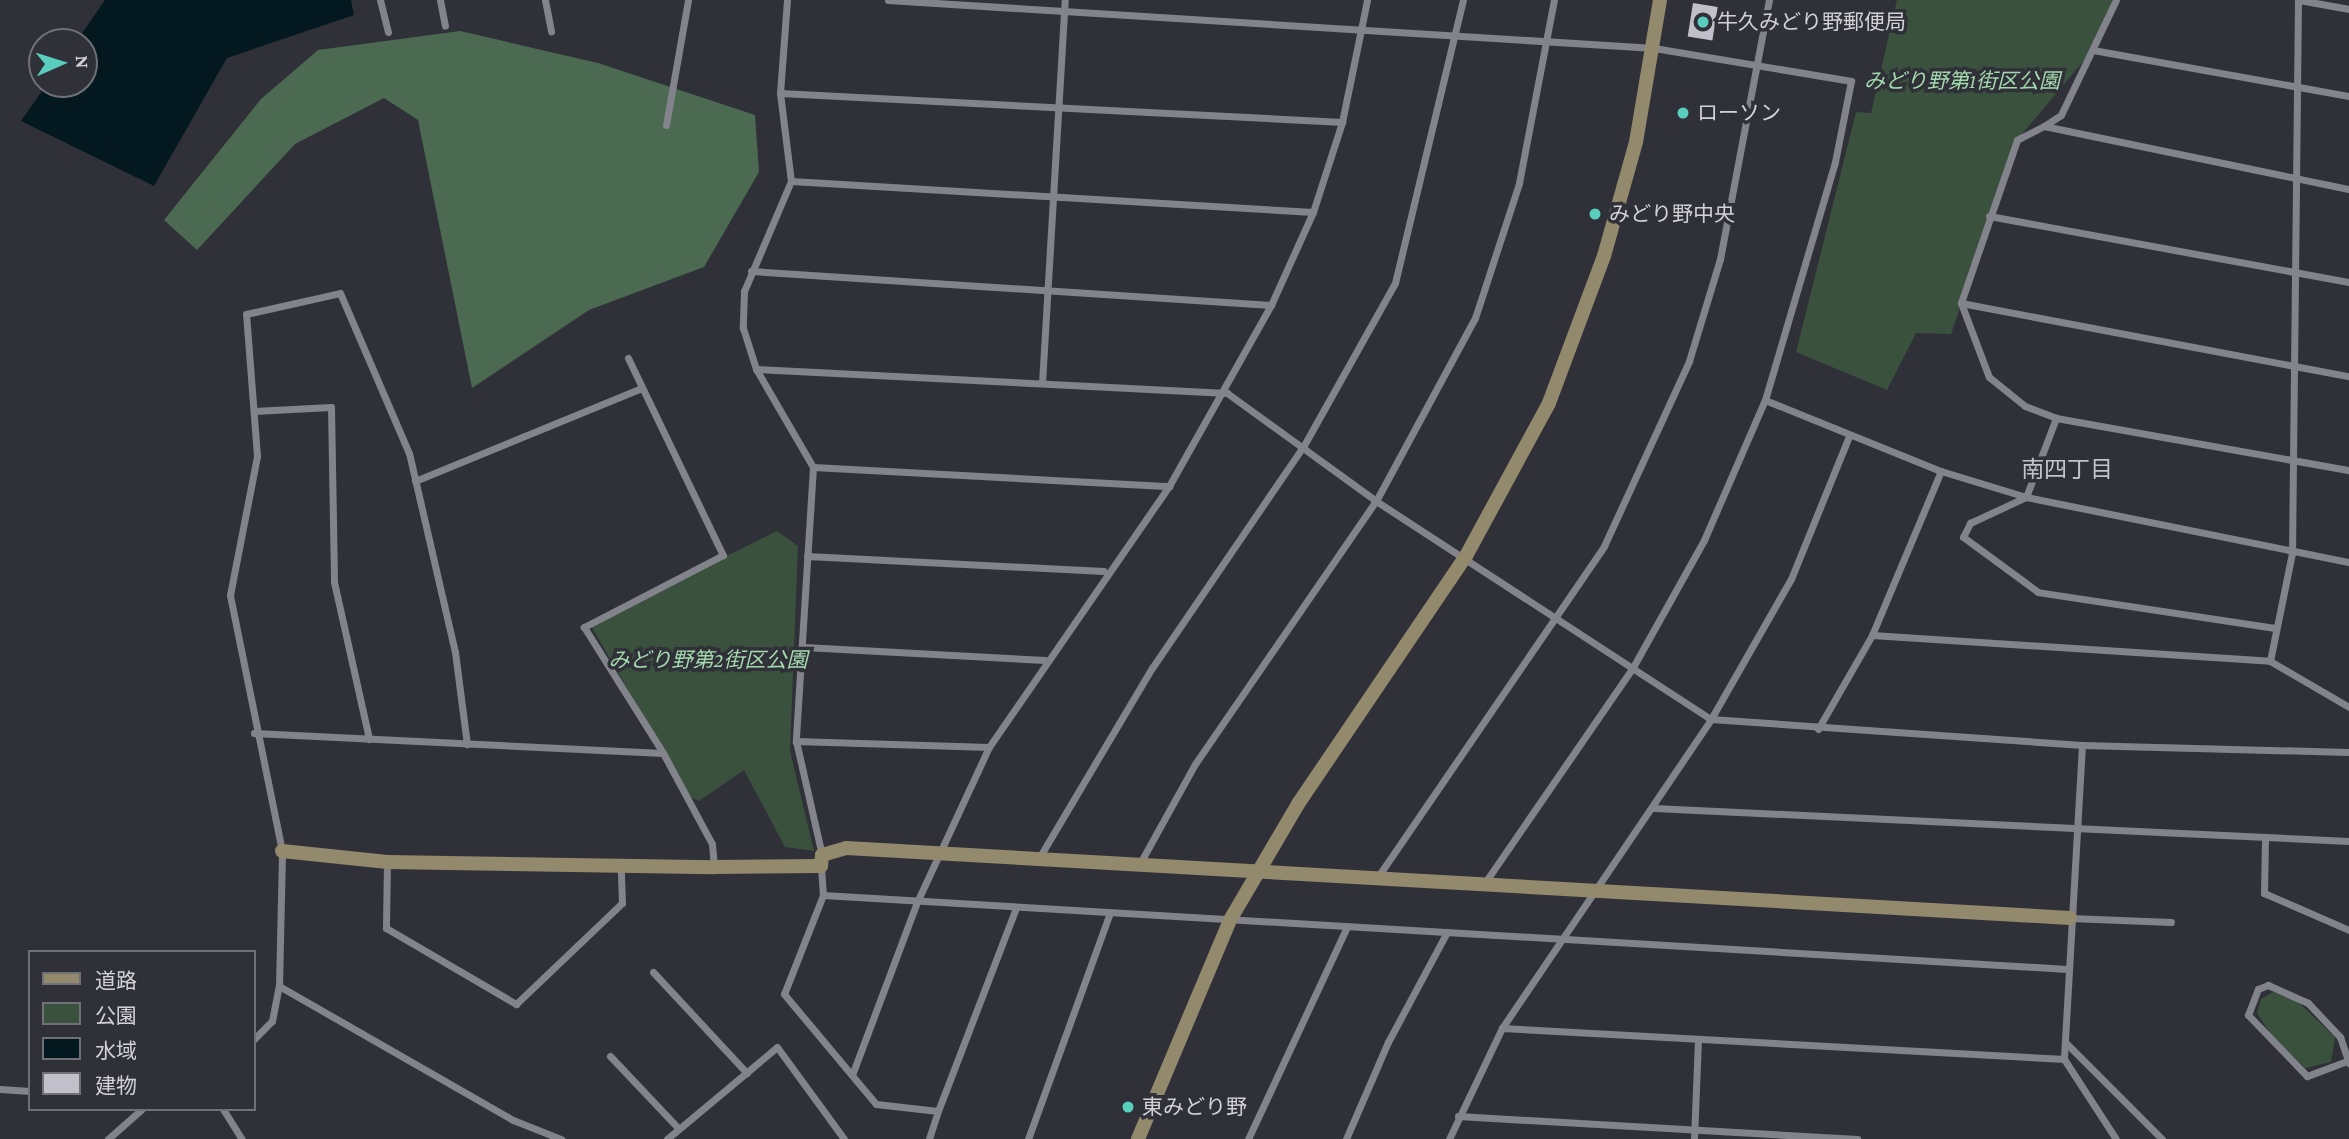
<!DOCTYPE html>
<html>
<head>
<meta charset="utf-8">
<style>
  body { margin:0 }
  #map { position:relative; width:2349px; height:1139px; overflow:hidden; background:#303038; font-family:"Crimson Pro","Noto Sans JP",serif }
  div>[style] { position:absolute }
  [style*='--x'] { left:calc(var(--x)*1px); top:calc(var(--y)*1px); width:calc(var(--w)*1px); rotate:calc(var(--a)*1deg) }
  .green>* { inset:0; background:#3a513e }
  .forest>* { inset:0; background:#4c6a51 }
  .water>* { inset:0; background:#03191f }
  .building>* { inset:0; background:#c1c0ca; transform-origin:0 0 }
  .street>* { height:7px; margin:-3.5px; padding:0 3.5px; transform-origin:3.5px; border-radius:3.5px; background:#83838c }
  .secondary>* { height:14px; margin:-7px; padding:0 7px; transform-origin:7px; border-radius:7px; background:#93896c }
  .dots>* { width:19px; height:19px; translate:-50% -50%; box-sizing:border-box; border:4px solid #303038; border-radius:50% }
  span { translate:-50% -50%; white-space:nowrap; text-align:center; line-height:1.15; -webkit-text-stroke:7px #303038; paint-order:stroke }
  .poi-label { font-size:21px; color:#d1d1d6 }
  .left { translate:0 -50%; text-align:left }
  .park-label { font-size:21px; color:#a3d9ad; font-style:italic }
  .neighbourhood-label { font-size:23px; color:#c3c3cd }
  .legend { position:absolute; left:28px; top:950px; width:228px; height:161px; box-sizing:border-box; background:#303038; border:2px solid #707077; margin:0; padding:9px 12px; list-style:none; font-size:21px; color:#d1d1d6 }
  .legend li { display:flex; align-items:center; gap:14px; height:35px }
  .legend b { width:35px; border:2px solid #707077 }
  .north { position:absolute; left:28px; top:28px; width:70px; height:70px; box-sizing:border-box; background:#303038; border:2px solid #707077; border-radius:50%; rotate:87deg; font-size:19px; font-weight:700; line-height:28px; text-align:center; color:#d1d1d6 }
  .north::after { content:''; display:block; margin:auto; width:24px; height:32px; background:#59cebf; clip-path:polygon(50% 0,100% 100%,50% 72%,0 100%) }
</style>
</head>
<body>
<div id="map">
  <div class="green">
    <i style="clip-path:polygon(1897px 0,2113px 0,2093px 50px,2017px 140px,1951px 334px,1916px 333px,1887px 390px,1796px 352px,1856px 112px,1871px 113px)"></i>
    <i style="clip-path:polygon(777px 531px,798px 546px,790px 751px,814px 851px,785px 847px,744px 770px,699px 801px,690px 797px,590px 624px)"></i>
    <i style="clip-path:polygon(2273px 992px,2292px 996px,2335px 1037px,2331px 1062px,2305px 1068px,2271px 1035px,2257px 1013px,2261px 999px)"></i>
  </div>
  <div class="forest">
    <i style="clip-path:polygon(460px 31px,598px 63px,755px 115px,759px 172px,704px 267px,589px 310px,472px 388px,418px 120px,384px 98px,295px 144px,197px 250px,164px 220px,261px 99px,318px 50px)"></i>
  </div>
  <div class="water">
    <i style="clip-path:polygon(105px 0,351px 0,354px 15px,227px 58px,154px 186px,21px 121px,47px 84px,84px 84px,84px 42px,76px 42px)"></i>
  </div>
  <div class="building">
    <i style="left:1693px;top:3px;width:25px;height:34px;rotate:9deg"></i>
  </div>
  <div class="street">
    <i style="--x:380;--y:0;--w:33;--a:76"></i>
    <i style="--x:440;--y:0;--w:26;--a:79"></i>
    <i style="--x:545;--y:0;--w:32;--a:79"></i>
    <i style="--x:787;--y:0;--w:93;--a:94.3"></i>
    <i style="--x:780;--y:93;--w:89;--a:82.9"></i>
    <i style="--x:791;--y:181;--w:120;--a:113.1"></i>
    <i style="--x:744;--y:291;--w:37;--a:92"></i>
    <i style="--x:743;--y:328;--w:43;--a:72.4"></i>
    <i style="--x:756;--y:369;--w:113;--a:59.8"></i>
    <i style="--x:813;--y:467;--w:275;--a:93.6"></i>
    <i style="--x:796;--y:741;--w:117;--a:77.2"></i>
    <i style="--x:888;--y:0;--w:768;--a:3.59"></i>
    <i style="--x:1654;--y:48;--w:200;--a:9.5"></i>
    <i style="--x:1851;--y:81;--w:83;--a:101.2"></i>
    <i style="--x:1835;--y:162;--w:248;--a:106.4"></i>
    <i style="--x:1765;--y:400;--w:190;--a:22"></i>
    <i style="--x:1941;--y:471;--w:89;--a:17"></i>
    <i style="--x:2026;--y:497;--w:329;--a:11.4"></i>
    <i style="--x:2116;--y:0;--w:127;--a:115.6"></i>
    <i style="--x:2061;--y:115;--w:20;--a:147"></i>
    <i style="--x:2044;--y:126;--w:311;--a:11.7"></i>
    <i style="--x:2298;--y:0;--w:553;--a:90.62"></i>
    <i style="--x:2292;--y:553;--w:110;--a:101.5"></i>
    <i style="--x:2270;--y:661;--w:91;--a:30.2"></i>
    <i style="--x:2299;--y:0;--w:51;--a:10.2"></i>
    <i style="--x:2093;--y:50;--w:260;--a:10.2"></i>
    <i style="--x:780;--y:93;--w:563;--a:2.95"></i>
    <i style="--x:666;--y:125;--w:127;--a:-80"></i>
    <i style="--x:2044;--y:126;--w:30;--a:153"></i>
    <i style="--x:2017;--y:140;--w:172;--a:109"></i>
    <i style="--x:1961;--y:303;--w:395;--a:10.7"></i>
    <i style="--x:791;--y:181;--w:523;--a:3.4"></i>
    <i style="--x:1989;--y:216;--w:366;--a:10.4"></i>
    <i style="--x:751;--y:271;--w:521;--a:3.74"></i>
    <i style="--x:1961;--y:303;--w:79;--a:69.3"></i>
    <i style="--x:1989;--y:377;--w:46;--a:38.9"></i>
    <i style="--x:2025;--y:406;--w:33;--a:21"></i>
    <i style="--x:628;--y:358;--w:219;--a:64.3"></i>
    <i style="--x:723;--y:555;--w:157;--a:152.6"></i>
    <i style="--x:584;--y:627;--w:149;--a:57.9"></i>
    <i style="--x:663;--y:753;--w:103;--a:61.7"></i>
    <i style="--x:712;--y:844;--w:22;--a:85"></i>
    <i style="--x:756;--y:369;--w:472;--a:2.9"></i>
    <i style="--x:1227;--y:393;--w:184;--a:35.9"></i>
    <i style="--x:1376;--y:501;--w:400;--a:33.1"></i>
    <i style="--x:1711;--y:719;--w:372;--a:4"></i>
    <i style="--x:2082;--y:745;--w:267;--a:1.5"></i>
    <i style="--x:1042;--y:383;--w:384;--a:-86.6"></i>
    <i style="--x:254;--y:411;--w:77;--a:-3"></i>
    <i style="--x:331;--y:407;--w:175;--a:89"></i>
    <i style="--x:334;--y:582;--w:161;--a:77.4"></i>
    <i style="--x:813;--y:467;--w:357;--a:3.1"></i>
    <i style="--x:415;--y:481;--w:245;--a:-22.3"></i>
    <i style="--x:807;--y:556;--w:297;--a:2.9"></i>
    <i style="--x:2275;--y:628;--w:240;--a:-171.4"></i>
    <i style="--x:2038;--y:592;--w:93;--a:-143.7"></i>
    <i style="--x:1963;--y:537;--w:16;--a:-63"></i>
    <i style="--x:1970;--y:523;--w:62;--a:-24.9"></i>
    <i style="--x:2026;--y:497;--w:85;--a:-69.2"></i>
    <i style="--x:2056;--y:418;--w:298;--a:10.1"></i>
    <i style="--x:1872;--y:635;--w:399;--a:3.7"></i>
    <i style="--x:804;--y:647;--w:241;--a:3.1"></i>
    <i style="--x:1818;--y:729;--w:108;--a:-60.1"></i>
    <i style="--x:1872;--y:635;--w:178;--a:-67.2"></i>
    <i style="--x:254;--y:733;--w:409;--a:2.8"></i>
    <i style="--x:796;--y:741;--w:193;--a:1.8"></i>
    <i style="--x:2082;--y:745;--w:315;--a:93.3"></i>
    <i style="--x:2064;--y:1059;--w:95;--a:57"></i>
    <i style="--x:1654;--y:808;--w:696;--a:2.72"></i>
    <i style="--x:2265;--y:840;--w:53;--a:91.1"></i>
    <i style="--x:2264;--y:893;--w:93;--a:23.5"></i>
    <i style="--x:1039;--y:858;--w:221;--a:-59.3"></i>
    <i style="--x:1152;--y:668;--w:268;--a:-55.7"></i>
    <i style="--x:1303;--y:447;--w:188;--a:-60.7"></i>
    <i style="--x:1395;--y:283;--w:291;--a:-76.5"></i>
    <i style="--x:387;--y:862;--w:66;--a:90.9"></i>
    <i style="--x:386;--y:928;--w:151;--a:30.3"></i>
    <i style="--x:516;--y:1004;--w:146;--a:-43.6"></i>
    <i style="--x:622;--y:903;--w:37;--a:-92"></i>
    <i style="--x:1139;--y:865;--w:115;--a:-61"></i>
    <i style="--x:1195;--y:764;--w:319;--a:-55.5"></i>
    <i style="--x:1376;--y:501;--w:208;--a:-61.6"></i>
    <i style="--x:1475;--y:318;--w:142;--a:-71.9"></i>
    <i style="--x:1519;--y:183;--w:186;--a:-79.2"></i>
    <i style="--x:821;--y:867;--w:28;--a:86"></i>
    <i style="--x:823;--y:895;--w:106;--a:111.5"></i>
    <i style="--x:784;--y:994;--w:143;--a:50.1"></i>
    <i style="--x:876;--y:1104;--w:62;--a:6.4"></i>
    <i style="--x:938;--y:1111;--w:29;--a:108"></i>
    <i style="--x:1377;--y:878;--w:402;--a:-55.6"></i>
    <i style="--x:1604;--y:546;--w:204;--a:-65.3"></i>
    <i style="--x:1689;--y:361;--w:107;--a:-73.1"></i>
    <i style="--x:1720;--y:259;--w:264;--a:-79.3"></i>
    <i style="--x:1484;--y:884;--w:261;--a:-55.5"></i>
    <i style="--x:1632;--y:669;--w:148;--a:-60.8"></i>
    <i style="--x:1704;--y:540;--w:153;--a:-66.5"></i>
    <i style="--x:823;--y:895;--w:1246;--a:3.4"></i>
    <i style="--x:2070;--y:918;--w:101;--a:2.3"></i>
    <i style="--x:653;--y:972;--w:138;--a:47.1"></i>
    <i style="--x:279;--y:986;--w:270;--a:29.8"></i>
    <i style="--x:513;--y:1120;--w:52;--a:21.6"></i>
    <i style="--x:1502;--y:1028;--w:563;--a:3.16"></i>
    <i style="--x:254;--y:1039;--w:25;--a:-45"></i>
    <i style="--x:272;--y:1021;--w:36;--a:-79"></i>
    <i style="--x:279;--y:986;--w:135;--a:-88.7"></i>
    <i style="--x:282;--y:851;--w:261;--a:-101.5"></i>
    <i style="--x:230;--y:595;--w:142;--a:-79"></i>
    <i style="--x:257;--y:456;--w:142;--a:-94.4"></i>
    <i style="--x:246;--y:314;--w:96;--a:-12.6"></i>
    <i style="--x:340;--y:293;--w:174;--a:66.7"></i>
    <i style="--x:409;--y:453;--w:204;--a:77"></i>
    <i style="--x:455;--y:652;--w:93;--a:82.6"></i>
    <i style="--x:2066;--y:1043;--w:136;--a:45"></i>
    <i style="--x:610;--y:1056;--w:100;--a:46.6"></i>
    <i style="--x:2347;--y:1061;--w:43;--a:159.4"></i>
    <i style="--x:2307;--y:1076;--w:85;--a:-134"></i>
    <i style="--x:2248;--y:1015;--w:28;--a:-69"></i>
    <i style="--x:2258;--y:989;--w:11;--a:-22"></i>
    <i style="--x:2268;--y:985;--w:44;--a:24.2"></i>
    <i style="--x:2308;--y:1003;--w:47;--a:46.7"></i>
    <i style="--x:2340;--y:1037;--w:28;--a:71"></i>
    <i style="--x:852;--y:1075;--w:185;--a:-69.4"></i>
    <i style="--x:917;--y:902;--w:171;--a:-65.1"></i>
    <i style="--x:989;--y:747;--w:317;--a:-55.4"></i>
    <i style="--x:1169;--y:486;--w:208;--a:-60.6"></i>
    <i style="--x:1271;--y:305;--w:102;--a:-65.7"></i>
    <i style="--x:1313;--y:212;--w:95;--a:-72.1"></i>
    <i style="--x:1342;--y:122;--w:125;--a:-78.4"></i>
    <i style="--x:0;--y:1089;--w:30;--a:4"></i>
    <i style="--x:223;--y:1109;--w:36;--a:58"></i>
    <i style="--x:938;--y:1111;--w:217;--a:-69"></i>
    <i style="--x:1458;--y:1116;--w:400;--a:3.3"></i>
    <i style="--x:108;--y:1139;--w:45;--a:-41.4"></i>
    <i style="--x:667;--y:1139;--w:143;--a:-39.9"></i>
    <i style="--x:777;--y:1047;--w:114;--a:53.9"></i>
    <i style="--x:1028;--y:1139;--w:240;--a:-70.1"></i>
    <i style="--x:1248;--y:1139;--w:234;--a:-65"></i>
    <i style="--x:1346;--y:1139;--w:106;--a:-66.6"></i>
    <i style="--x:1388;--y:1042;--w:125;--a:-61.8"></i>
    <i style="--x:1449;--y:1139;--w:123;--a:-64.5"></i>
    <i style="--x:1502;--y:1028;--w:373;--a:-55.9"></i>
    <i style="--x:1711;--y:719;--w:161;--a:-60.3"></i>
    <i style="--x:1791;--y:579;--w:154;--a:-67.9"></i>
    <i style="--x:1694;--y:1139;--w:100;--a:-87.7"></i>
  </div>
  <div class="secondary">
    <i style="--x:282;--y:851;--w:106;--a:6"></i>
    <i style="--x:387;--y:862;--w:327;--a:0.9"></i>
    <i style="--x:714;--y:867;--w:107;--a:-0.5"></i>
    <i style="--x:821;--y:866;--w:11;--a:-85"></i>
    <i style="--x:822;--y:855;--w:25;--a:-16"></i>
    <i style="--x:846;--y:848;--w:1226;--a:3.27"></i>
    <i style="--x:1138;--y:1139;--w:238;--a:-67.2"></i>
    <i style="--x:1230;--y:920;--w:134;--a:-59.6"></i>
    <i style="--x:1298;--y:804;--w:300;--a:-55.9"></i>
    <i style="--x:1466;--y:556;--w:174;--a:-61.5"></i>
    <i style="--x:1549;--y:403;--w:157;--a:-69.5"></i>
    <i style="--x:1604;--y:256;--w:118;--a:-74.3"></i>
    <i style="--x:1636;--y:142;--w:144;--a:-80.4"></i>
  </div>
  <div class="dots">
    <i style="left:1703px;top:22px;background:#59cebf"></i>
    <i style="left:1683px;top:113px;background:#59cebf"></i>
    <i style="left:1595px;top:214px;background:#59cebf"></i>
    <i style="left:1128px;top:1107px;background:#59cebf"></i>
  </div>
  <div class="poi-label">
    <span class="left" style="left:1717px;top:22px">牛久みどり野郵便局</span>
    <span class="left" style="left:1697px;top:113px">ローソン</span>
    <span class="left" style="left:1609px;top:214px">みどり野中央</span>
    <span class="left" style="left:1142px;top:1107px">東みどり野</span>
  </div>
  <div class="park-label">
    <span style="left:1962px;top:81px">みどり野第1街区公園</span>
    <span style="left:708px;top:660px">みどり野第2街区公園</span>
  </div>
  <div class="neighbourhood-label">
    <span style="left:2067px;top:469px">南四丁目</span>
  </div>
  <ul class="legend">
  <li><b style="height:9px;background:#93896c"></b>道路</li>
  <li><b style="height:19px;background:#3a513e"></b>公園</li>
  <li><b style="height:19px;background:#03191f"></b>水域</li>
  <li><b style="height:19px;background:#c1c0ca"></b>建物</li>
  </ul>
  <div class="north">N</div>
</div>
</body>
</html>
